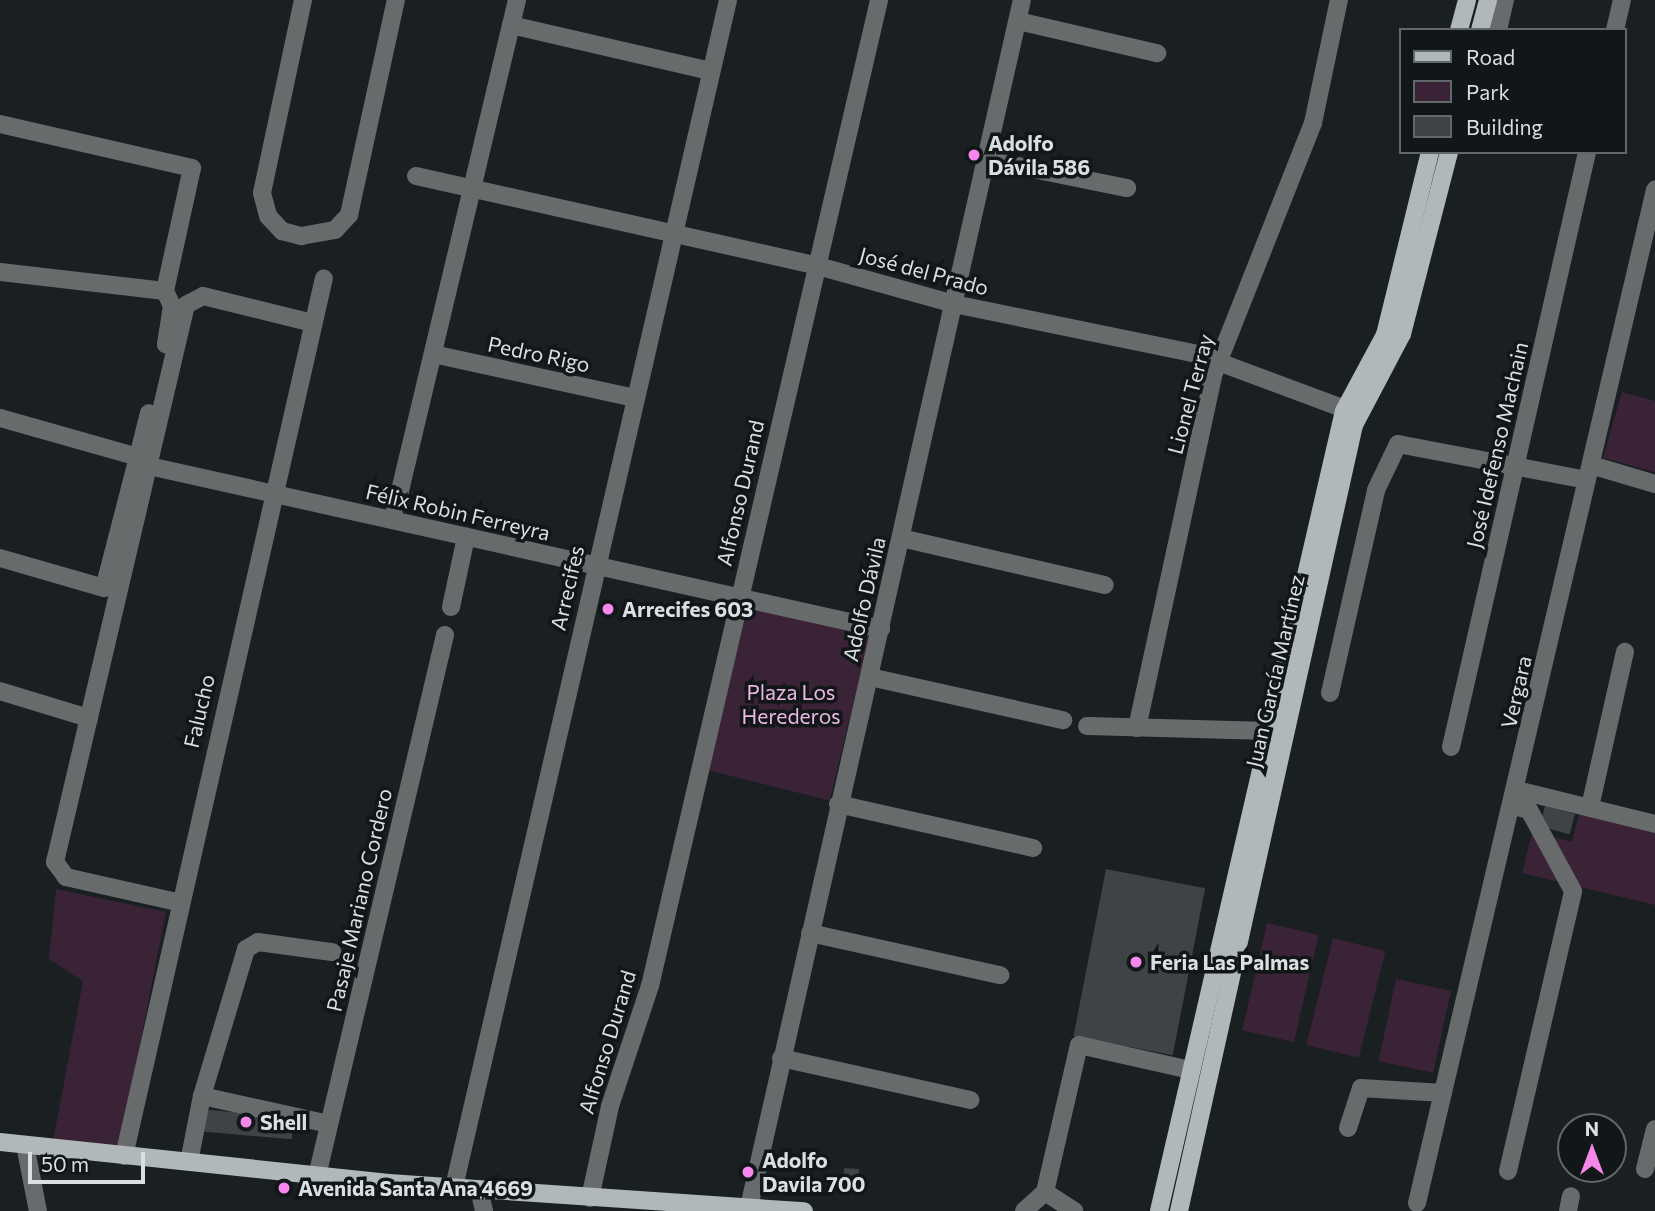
<!DOCTYPE html>
<html>
<head>
<meta charset="utf-8">
<style>
  body { margin:0 }
  #map { position:relative; width:1655px; height:1211px; overflow:hidden; background:#1a2021; font-family:Commissioner,sans-serif }
  div>[style] { position:absolute }
  [style*='--x'] { left:calc(var(--x)*1px); top:calc(var(--y)*1px); width:calc(var(--w)*1px); rotate:calc(var(--a)*1deg) }
  .green>* { inset:0; background:#3a2237; transform-origin:0 0 }
  .building>* { inset:0; background:#3e4445; transform-origin:0 0 }
  .minor>* { height:18px; margin:-9px; padding:0 9px; transform-origin:9px; border-radius:9px; background:#676b6b }
  .major>* { height:18px; margin:-9px; padding:0 9px; transform-origin:9px; border-radius:9px; background:#b1b8b9 }
  .dots>* { width:19px; height:19px; translate:-50% -50%; box-sizing:border-box; border:4px solid #111718; border-radius:50% }
  span { translate:-50% -50%; white-space:nowrap; text-align:center; line-height:1.15; -webkit-text-stroke:7px #111718; paint-order:stroke }
  .poi-label { font-size:21px; color:#dbdfe0; font-weight:700 }
  .left { translate:0 -50%; text-align:left }
  .street-label { font-size:21px; color:#dbdfe0 }
  .park-label { font-size:21px; color:#eeb7e6 }
  .legend { position:absolute; left:1399px; top:28px; width:228px; height:126px; box-sizing:border-box; background:#111718; border:2px solid #626768; margin:0; padding:9px 12px; list-style:none; font-size:21px; color:#dbdfe0 }
  .legend li { display:flex; align-items:center; gap:14px; height:35px }
  .legend b { width:35px; border:2px solid #626768 }
  .north { position:absolute; left:1557px; top:1113px; width:70px; height:70px; box-sizing:border-box; background:#111718; border:2px solid #626768; border-radius:50%; rotate:0deg; font-size:19px; font-weight:700; line-height:28px; text-align:center; color:#dbdfe0 }
  .north::after { content:''; display:block; margin:auto; width:24px; height:32px; background:#f788eb; clip-path:polygon(50% 0,100% 100%,50% 72%,0 100%) }
  .scale { position:absolute; left:28px; top:1152px; width:117px; height:32px; box-sizing:border-box; border:4px solid #dbdfe0; border-top:0; padding-left:9px; font-size:21px; line-height:24px; white-space:nowrap; color:#dbdfe0; -webkit-text-stroke:5px #111718; paint-order:stroke }
</style>
</head>
<body>
<div id="map">
  <div class="green">
    <i style="clip-path:polygon(1622px 392px,1655px 401px,1655px 472px,1603px 458px)"></i>
    <i style="left:748px;top:606px;width:126px;height:169px;rotate:14deg"></i>
    <i style="clip-path:polygon(1579px 814px,1655px 832px,1655px 905px,1522px 873px,1532px 832px,1572px 842px)"></i>
    <i style="clip-path:polygon(56px 889px,166px 912px,119px 1150px,53px 1142px,83px 981px,49px 959px)"></i>
    <i style="left:1267px;top:923px;width:53px;height:110px;rotate:13deg"></i>
    <i style="left:1333px;top:938px;width:54px;height:110px;rotate:14deg"></i>
    <i style="left:1396px;top:979px;width:56px;height:84px;rotate:12deg"></i>
  </div>
  <div class="building">
    <i style="left:1545px;top:806px;width:31px;height:21px;rotate:15deg"></i>
    <i style="left:1106px;top:869px;width:101px;height:170px;rotate:11deg"></i>
    <i style="left:198px;top:1109px;width:96px;height:22px;rotate:5deg"></i>
    <i style="left:844px;top:1168px;width:15px;height:23px;rotate:4deg"></i>
  </div>
  <div class="minor">
    <i style="--x:303;--y:0;--w:197;--a:102"></i>
    <i style="--x:262;--y:193;--w:24;--a:75"></i>
    <i style="--x:268;--y:216;--w:21;--a:47"></i>
    <i style="--x:282;--y:231;--w:20;--a:15"></i>
    <i style="--x:301;--y:236;--w:35;--a:-10"></i>
    <i style="--x:335;--y:230;--w:21;--a:-47"></i>
    <i style="--x:349;--y:215;--w:220;--a:-77.7"></i>
    <i style="--x:1018;--y:21;--w:143;--a:13"></i>
    <i style="--x:511;--y:25;--w:204;--a:13"></i>
    <i style="--x:1498;--y:30;--w:31;--a:-77"></i>
    <i style="--x:1615;--y:30;--w:31;--a:-77"></i>
    <i style="--x:0;--y:124;--w:197;--a:12.9"></i>
    <i style="--x:192;--y:168;--w:126;--a:102.4"></i>
    <i style="--x:165;--y:291;--w:166;--a:-173.4"></i>
    <i style="--x:988;--y:160;--w:142;--a:11.4"></i>
    <i style="--x:416;--y:176;--w:412;--a:12.6"></i>
    <i style="--x:818;--y:266;--w:141;--a:15.6"></i>
    <i style="--x:954;--y:304;--w:248;--a:11.6"></i>
    <i style="--x:1197;--y:354;--w:172;--a:20.4"></i>
    <i style="--x:165;--y:291;--w:17;--a:65"></i>
    <i style="--x:172;--y:306;--w:39;--a:99"></i>
    <i style="--x:433;--y:354;--w:207;--a:12.3"></i>
    <i style="--x:0;--y:418;--w:143;--a:15.8"></i>
    <i style="--x:138;--y:457;--w:135;--a:104.5"></i>
    <i style="--x:104;--y:588;--w:108;--a:-163.9"></i>
    <i style="--x:138;--y:457;--w:45;--a:-76"></i>
    <i style="--x:1591;--y:465;--w:67;--a:16.5"></i>
    <i style="--x:149;--y:466;--w:750;--a:12.55"></i>
    <i style="--x:393;--y:520;--w:535;--a:-76.59"></i>
    <i style="--x:901;--y:538;--w:209;--a:13"></i>
    <i style="--x:451;--y:607;--w:72;--a:-77.9"></i>
    <i style="--x:870;--y:677;--w:198;--a:12.6"></i>
    <i style="--x:0;--y:691;--w:93;--a:16.9"></i>
    <i style="--x:1330;--y:693;--w:208;--a:-77.2"></i>
    <i style="--x:1376;--y:490;--w:51;--a:-64.4"></i>
    <i style="--x:1398;--y:444;--w:192;--a:10.8"></i>
    <i style="--x:1087;--y:726;--w:182;--a:1.6"></i>
    <i style="--x:1137;--y:728;--w:363;--a:-77.8"></i>
    <i style="--x:1214;--y:373;--w:269;--a:-68.4"></i>
    <i style="--x:1313;--y:123;--w:126;--a:-78.1"></i>
    <i style="--x:1451;--y:747;--w:610;--a:-77.12"></i>
    <i style="--x:1517;--y:790;--w:142;--a:13.8"></i>
    <i style="--x:838;--y:804;--w:200;--a:12.7"></i>
    <i style="--x:1590;--y:807;--w:159;--a:-77.3"></i>
    <i style="--x:177;--y:902;--w:114;--a:-167.3"></i>
    <i style="--x:66;--y:877;--w:19;--a:-126"></i>
    <i style="--x:55;--y:862;--w:572;--a:-76.77"></i>
    <i style="--x:186;--y:305;--w:19;--a:-28"></i>
    <i style="--x:203;--y:296;--w:113;--a:13.8"></i>
    <i style="--x:810;--y:933;--w:195;--a:12.5"></i>
    <i style="--x:781;--y:1058;--w:194;--a:12.5"></i>
    <i style="--x:202;--y:1096;--w:153;--a:-73.3"></i>
    <i style="--x:246;--y:949;--w:14;--a:-30"></i>
    <i style="--x:258;--y:942;--w:75;--a:7.7"></i>
    <i style="--x:1348;--y:1128;--w:42;--a:-72"></i>
    <i style="--x:1361;--y:1088;--w:82;--a:3.5"></i>
    <i style="--x:25;--y:1145;--w:67;--a:78.9"></i>
    <i style="--x:124;--y:1156;--w:900;--a:-77.17"></i>
    <i style="--x:189;--y:1162;--w:67;--a:-78.9"></i>
    <i style="--x:202;--y:1096;--w:130;--a:12.4"></i>
    <i style="--x:1645;--y:1169;--w:41;--a:-76"></i>
    <i style="--x:1508;--y:1171;--w:287;--a:-76.9"></i>
    <i style="--x:1573;--y:891;--w:92;--a:-118.5"></i>
    <i style="--x:1529;--y:810;--w:16;--a:-166"></i>
    <i style="--x:317;--y:1176;--w:556;--a:-76.69"></i>
    <i style="--x:454;--y:1187;--w:1218;--a:-77"></i>
    <i style="--x:479;--y:1189;--w:23;--a:77"></i>
    <i style="--x:1045;--y:1192;--w:151;--a:-77"></i>
    <i style="--x:1079;--y:1045;--w:114;--a:12.7"></i>
    <i style="--x:590;--y:1198;--w:94;--a:-77.7"></i>
    <i style="--x:610;--y:1106;--w:126;--a:-71.6"></i>
    <i style="--x:650;--y:986;--w:1012;--a:-76.92"></i>
    <i style="--x:1417;--y:1203;--w:1041;--a:-76.78"></i>
    <i style="--x:749;--y:1207;--w:1237;--a:-77.26"></i>
    <i style="--x:1024;--y:1211;--w:28;--a:-42"></i>
    <i style="--x:1045;--y:1192;--w:35;--a:33"></i>
    <i style="--x:1568;--y:1211;--w:15;--a:-79"></i>
  </div>
  <div class="major">
    <i style="--x:1459;--y:30;--w:31;--a:-75"></i>
    <i style="--x:1480;--y:30;--w:31;--a:-75"></i>
    <i style="--x:0;--y:1142;--w:391;--a:6"></i>
    <i style="--x:389;--y:1183;--w:416;--a:3.9"></i>
    <i style="--x:1159;--y:1211;--w:821;--a:-76.98"></i>
    <i style="--x:1344;--y:411;--w:86;--a:-61.7"></i>
    <i style="--x:1385;--y:335;--w:188;--a:-76.2"></i>
    <i style="--x:1179;--y:1211;--w:805;--a:-77.45"></i>
    <i style="--x:1354;--y:425;--w:103;--a:-62.2"></i>
    <i style="--x:1402;--y:334;--w:188;--a:-75.5"></i>
  </div>
  <div class="dots">
    <i style="left:974px;top:155px;background:#f788eb"></i>
    <i style="left:608px;top:609px;background:#f788eb"></i>
    <i style="left:1136px;top:962px;background:#f788eb"></i>
    <i style="left:246px;top:1122px;background:#f788eb"></i>
    <i style="left:748px;top:1172px;background:#f788eb"></i>
    <i style="left:284px;top:1188px;background:#f788eb"></i>
  </div>
  <div class="poi-label">
    <span class="left" style="left:988px;top:155px">Adolfo<br>Dávila 586</span>
    <span class="left" style="left:622px;top:609px">Arrecifes 603</span>
    <span class="left" style="left:1150px;top:962px">Feria Las Palmas</span>
    <span class="left" style="left:260px;top:1122px">Shell</span>
    <span class="left" style="left:762px;top:1172px">Adolfo<br>Davila 700</span>
    <span class="left" style="left:298px;top:1188px">Avenida Santa Ana 4669</span>
  </div>
  <div class="street-label">
    <span style="left:924px;top:271px;rotate:15deg">José del Prado</span>
    <span style="left:539px;top:354px;rotate:12deg">Pedro Rigo</span>
    <span style="left:1190px;top:394px;rotate:-75deg">Lionel Terray</span>
    <span style="left:1497px;top:445px;rotate:-77deg">José Idefenso Machain</span>
    <span style="left:740px;top:493px;rotate:-77deg">Alfonso Durand</span>
    <span style="left:458px;top:512px;rotate:13deg">Félix Robin Ferreyra</span>
    <span style="left:567px;top:588px;rotate:-77deg">Arrecifes</span>
    <span style="left:864px;top:599px;rotate:-77deg">Adolfo Dávila</span>
    <span style="left:1275px;top:671px;rotate:-77deg">Juan García Martínez</span>
    <span style="left:1516px;top:692px;rotate:-77deg">Vergara</span>
    <span style="left:199px;top:711px;rotate:-77deg">Falucho</span>
    <span style="left:359px;top:900px;rotate:-77deg">Pasaje Mariano Cordero</span>
    <span style="left:607px;top:1042px;rotate:-73deg">Alfonso Durand</span>
  </div>
  <div class="park-label">
    <span style="left:791px;top:704px">Plaza Los<br>Herederos</span>
  </div>
  <ul class="legend">
  <li><b style="height:9px;background:#b1b8b9"></b>Road</li>
  <li><b style="height:19px;background:#3a2237"></b>Park</li>
  <li><b style="height:19px;background:#3e4445"></b>Building</li>
  </ul>
  <div class="north">N</div>
  <div class="scale">50 m</div>
</div>
</body>
</html>
